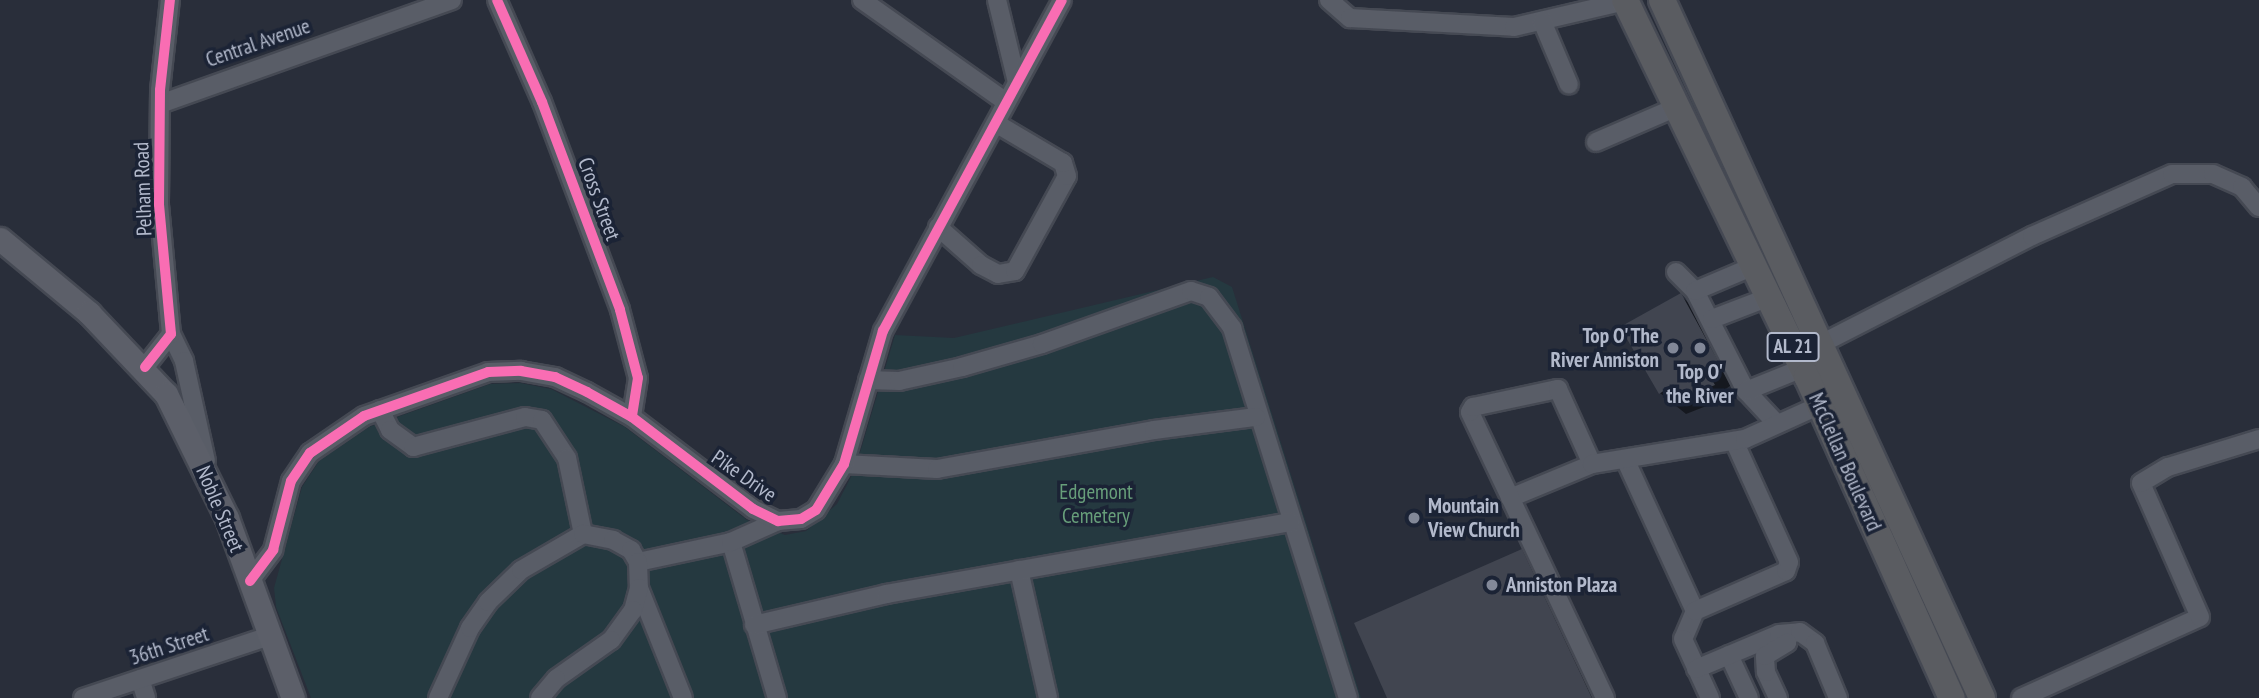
<!DOCTYPE html>
<html>
<head>
<meta charset="utf-8">
<style>
  body { margin:0 }
  #map { position:relative; width:2259px; height:698px; overflow:hidden; background:#292e3a; font-family:"PT Sans Narrow",sans-serif }
  div>[style] { position:absolute }
  [style*='--x'] { left:calc(var(--x)*1px); top:calc(var(--y)*1px); width:calc(var(--w)*1px); rotate:calc(var(--a)*1deg) }
  .green>* { inset:0; background:#253940 }
  .shadow>* { inset:0; background:#0007 }
  .building>* { inset:0; background:#414550 }
  .roads { filter:drop-shadow(2px 0 #454953) drop-shadow(-2px 0 #454953) drop-shadow(0 2px #454953) drop-shadow(0 -2px #454953) }
  .minor>* { height:18px; margin:-9px; padding:0 9px; transform-origin:9px; border-radius:9px; background:#595d67 }
  .major>* { height:23px; margin:-11.5px; padding:0 11.5px; transform-origin:11.5px; border-radius:11.5px; background:#5c5f69 }
  .highway>* { height:26px; margin:-13px; padding:0 13px; transform-origin:13px; border-radius:13px; background:#5a5c61 }
  .cycleway>* { height:10px; margin:-5px; padding:0 5px; transform-origin:5px; border-radius:5px; background:#f96db3 }
  .dots>* { width:19px; height:19px; translate:-50% -50%; box-sizing:border-box; border:4px solid #1b2335; border-radius:50% }
  span { translate:-50% -50%; white-space:nowrap; text-align:center; line-height:1.15; -webkit-text-stroke:7px #1b2335; paint-order:stroke }
  .shield-label span { padding:2px 5px; background:#1b2335; border:2px solid; border-radius:5px; -webkit-text-stroke-width:0 }
  .shield-label { font-size:19px; color:#b2b9cb; font-weight:700 }
  .street-label { font-size:21px; color:#b2b9cb }
  .poi-label { font-size:21px; color:#b2b9cb; font-weight:700 }
  .right { translate:-100% -50%; text-align:right }
  .left { translate:0 -50%; text-align:left }
  .park-label { font-size:21px; color:#679e7a }
</style>
</head>
<body>
<div id="map">
  <div class="green">
    <i style="clip-path:polygon(1213px 277px,1232px 287px,1361px 698px,311px 698px,276px 607px,274px 588px,302px 487px,319px 461px,369px 427px,490px 384px,520px 383px,551px 389px,625px 427px,747px 520px,785px 535px,806px 531px,837px 504px,855px 469px,895px 335px,954px 338px)"></i>
  </div>
  <div class="shadow">
    <i style="clip-path:polygon(1680px 295px,1693px 307px,1734px 383px,1723px 391px,1727px 398px,1686px 414px,1660px 393px)"></i>
    <i style="clip-path:polygon(1522px 551px,1534px 563px,1599px 698px,1389px 698px)"></i>
  </div>
  <div class="building">
    <i style="clip-path:polygon(1681px 293px,1723px 370px,1711px 378px,1715px 385px,1672px 403px,1665px 390px,1659px 394px,1620px 327px)"></i>
    <i style="clip-path:polygon(1522px 549px,1592px 698px,1387px 698px,1354px 623px)"></i>
  </div>
  <div class="roads">
    <div class="minor">
      <i style="--x:497;--y:0;--w:111;--a:66.2"></i>
      <i style="--x:542;--y:102;--w:222;--a:69.4"></i>
      <i style="--x:620;--y:310;--w:70;--a:75.2"></i>
      <i style="--x:638;--y:378;--w:39;--a:99"></i>
      <i style="--x:862;--y:0;--w:176;--a:35.3"></i>
      <i style="--x:997;--y:0;--w:84;--a:76.3"></i>
      <i style="--x:1329;--y:0;--w:28;--a:41"></i>
      <i style="--x:1350;--y:18;--w:164;--a:3.1"></i>
      <i style="--x:1514;--y:27;--w:119;--a:-13.1"></i>
      <i style="--x:1542;--y:21;--w:69;--a:67.1"></i>
      <i style="--x:160;--y:104;--w:310;--a:-19.6"></i>
      <i style="--x:1596;--y:142;--w:88;--a:-23.4"></i>
      <i style="--x:938;--y:227;--w:57;--a:41.5"></i>
      <i style="--x:981;--y:265;--w:19;--a:28"></i>
      <i style="--x:998;--y:274;--w:17;--a:-10"></i>
      <i style="--x:1015;--y:271;--w:108;--a:-61.3"></i>
      <i style="--x:1067;--y:176;--w:14;--a:-107"></i>
      <i style="--x:1063;--y:163;--w:77;--a:-149.4"></i>
      <i style="--x:1676;--y:272;--w:27;--a:45"></i>
      <i style="--x:1695;--y:291;--w:112;--a:63"></i>
      <i style="--x:1695;--y:291;--w:64;--a:-23"></i>
      <i style="--x:1712;--y:319;--w:61;--a:-21.1"></i>
      <i style="--x:171;--y:334;--w:30;--a:64"></i>
      <i style="--x:184;--y:361;--w:102;--a:77.6"></i>
      <i style="--x:1819;--y:345;--w:239;--a:-27.1"></i>
      <i style="--x:2032;--y:236;--w:153;--a:-23.9"></i>
      <i style="--x:2172;--y:174;--w:41;--a:0"></i>
      <i style="--x:2213;--y:174;--w:32;--a:24"></i>
      <i style="--x:2242;--y:187;--w:26;--a:50"></i>
      <i style="--x:145;--y:367;--w:42;--a:-51.8"></i>
      <i style="--x:171;--y:334;--w:131;--a:-95.3"></i>
      <i style="--x:159;--y:204;--w:114;--a:-89.5"></i>
      <i style="--x:160;--y:90;--w:91;--a:-83.7"></i>
      <i style="--x:868;--y:380;--w:31;--a:2"></i>
      <i style="--x:899;--y:381;--w:65;--a:-12.5"></i>
      <i style="--x:962;--y:367;--w:83;--a:-16"></i>
      <i style="--x:1042;--y:344;--w:158;--a:-19.6"></i>
      <i style="--x:1191;--y:291;--w:19;--a:18"></i>
      <i style="--x:1209;--y:297;--w:39;--a:53"></i>
      <i style="--x:1232;--y:328;--w:388;--a:72.6"></i>
      <i style="--x:380;--y:410;--w:22;--a:63"></i>
      <i style="--x:390;--y:430;--w:29;--a:36"></i>
      <i style="--x:413;--y:447;--w:116;--a:-15"></i>
      <i style="--x:525;--y:417;--w:17;--a:10"></i>
      <i style="--x:542;--y:420;--w:45;--a:56.7"></i>
      <i style="--x:567;--y:458;--w:78;--a:78.1"></i>
      <i style="--x:1777;--y:424;--w:45;--a:-133.2"></i>
      <i style="--x:1746;--y:391;--w:61;--a:-22"></i>
      <i style="--x:1626;--y:461;--w:165;--a:65.3"></i>
      <i style="--x:1695;--y:611;--w:30;--a:113"></i>
      <i style="--x:1683;--y:639;--w:65;--a:65.4"></i>
      <i style="--x:844;--y:464;--w:93;--a:3.1"></i>
      <i style="--x:937;--y:469;--w:220;--a:-10.2"></i>
      <i style="--x:1154;--y:430;--w:103;--a:-7.3"></i>
      <i style="--x:1510;--y:498;--w:89;--a:-22.5"></i>
      <i style="--x:731;--y:542;--w:163;--a:73.6"></i>
      <i style="--x:638;--y:562;--w:95;--a:-12.1"></i>
      <i style="--x:731;--y:542;--w:51;--a:-24.1"></i>
      <i style="--x:1019;--y:570;--w:131;--a:77.2"></i>
      <i style="--x:250;--y:581;--w:39;--a:-53"></i>
      <i style="--x:273;--y:550;--w:71;--a:-75.4"></i>
      <i style="--x:291;--y:481;--w:34;--a:-56"></i>
      <i style="--x:310;--y:453;--w:65;--a:-34.4"></i>
      <i style="--x:364;--y:416;--w:132;--a:-19.5"></i>
      <i style="--x:488;--y:372;--w:33;--a:-2"></i>
      <i style="--x:521;--y:371;--w:35;--a:10"></i>
      <i style="--x:555;--y:377;--w:35;--a:25"></i>
      <i style="--x:587;--y:392;--w:51;--a:29.1"></i>
      <i style="--x:632;--y:417;--w:152;--a:37.2"></i>
      <i style="--x:753;--y:509;--w:28;--a:26"></i>
      <i style="--x:778;--y:521;--w:23;--a:-5"></i>
      <i style="--x:801;--y:519;--w:17;--a:-31"></i>
      <i style="--x:816;--y:510;--w:54;--a:-58.7"></i>
      <i style="--x:844;--y:464;--w:139;--a:-73.7"></i>
      <i style="--x:883;--y:331;--w:376;--a:-61.6"></i>
      <i style="--x:639;--y:588;--w:118;--a:68.2"></i>
      <i style="--x:1695;--y:611;--w:99;--a:-23.7"></i>
      <i style="--x:1786;--y:571;--w:9;--a:-72"></i>
      <i style="--x:1789;--y:562;--w:133;--a:-114.4"></i>
      <i style="--x:754;--y:625;--w:136;--a:-13.2"></i>
      <i style="--x:886;--y:594;--w:411;--a:-10.1"></i>
      <i style="--x:1729;--y:655;--w:47;--a:65.1"></i>
      <i style="--x:1696;--y:669;--w:90;--a:-22.9"></i>
      <i style="--x:1779;--y:634;--w:21;--a:-5"></i>
      <i style="--x:1800;--y:632;--w:19;--a:36"></i>
      <i style="--x:1815;--y:643;--w:60;--a:67.3"></i>
      <i style="--x:140;--y:679;--w:20;--a:72"></i>
      <i style="--x:83;--y:698;--w:196;--a:-18.4"></i>
      <i style="--x:438;--y:698;--w:77;--a:-65.4"></i>
      <i style="--x:470;--y:628;--w:32;--a:-55"></i>
      <i style="--x:488;--y:602;--w:46;--a:-44.1"></i>
      <i style="--x:521;--y:570;--w:72;--a:-30.1"></i>
      <i style="--x:583;--y:534;--w:31;--a:11"></i>
      <i style="--x:613;--y:540;--w:21;--a:29"></i>
      <i style="--x:631;--y:550;--w:14;--a:60"></i>
      <i style="--x:638;--y:562;--w:26;--a:88"></i>
      <i style="--x:639;--y:588;--w:23;--a:105"></i>
      <i style="--x:633;--y:610;--w:37;--a:126"></i>
      <i style="--x:611;--y:640;--w:67;--a:144.7"></i>
      <i style="--x:556;--y:679;--w:25;--a:130"></i>
      <i style="--x:1605;--y:698;--w:316;--a:-115.3"></i>
      <i style="--x:1470;--y:412;--w:6;--a:-59"></i>
      <i style="--x:1473;--y:407;--w:87;--a:-12"></i>
      <i style="--x:1558;--y:389;--w:82;--a:65.6"></i>
      <i style="--x:1592;--y:464;--w:155;--a:-9.3"></i>
      <i style="--x:1745;--y:439;--w:92;--a:-24.3"></i>
      <i style="--x:1778;--y:698;--w:29;--a:-115"></i>
      <i style="--x:1766;--y:672;--w:16;--a:-94"></i>
      <i style="--x:1765;--y:656;--w:26;--a:-31"></i>
      <i style="--x:2021;--y:698;--w:196;--a:-24.3"></i>
      <i style="--x:2200;--y:617;--w:146;--a:-113.8"></i>
      <i style="--x:2141;--y:483;--w:31;--a:-31"></i>
      <i style="--x:2168;--y:467;--w:95;--a:-17.1"></i>
    </div>
    <div class="major">
      <i style="--x:0;--y:239;--w:116;--a:39.7"></i>
      <i style="--x:89;--y:313;--w:112;--a:46.5"></i>
      <i style="--x:166;--y:394;--w:138;--a:63.8"></i>
      <i style="--x:227;--y:518;--w:192;--a:69.9"></i>
    </div>
    <div class="highway">
      <i style="--x:1625;--y:0;--w:418;--a:64.2"></i>
      <i style="--x:1807;--y:376;--w:353;--a:65.8"></i>
      <i style="--x:1662;--y:0;--w:768;--a:65.37"></i>
    </div>
  </div>
  <div class="cycleway">
    <i style="--x:497;--y:0;--w:111;--a:66.2"></i>
    <i style="--x:542;--y:102;--w:222;--a:69.4"></i>
    <i style="--x:620;--y:310;--w:70;--a:75.2"></i>
    <i style="--x:638;--y:378;--w:39;--a:99"></i>
    <i style="--x:145;--y:367;--w:42;--a:-51.8"></i>
    <i style="--x:171;--y:334;--w:131;--a:-95.3"></i>
    <i style="--x:159;--y:204;--w:114;--a:-89.5"></i>
    <i style="--x:160;--y:90;--w:91;--a:-83.7"></i>
    <i style="--x:250;--y:581;--w:39;--a:-53"></i>
    <i style="--x:273;--y:550;--w:71;--a:-75.4"></i>
    <i style="--x:291;--y:481;--w:34;--a:-56"></i>
    <i style="--x:310;--y:453;--w:65;--a:-34.4"></i>
    <i style="--x:364;--y:416;--w:132;--a:-19.5"></i>
    <i style="--x:488;--y:372;--w:33;--a:-2"></i>
    <i style="--x:521;--y:371;--w:35;--a:10"></i>
    <i style="--x:555;--y:377;--w:35;--a:25"></i>
    <i style="--x:587;--y:392;--w:51;--a:29.1"></i>
    <i style="--x:632;--y:417;--w:152;--a:37.2"></i>
    <i style="--x:753;--y:509;--w:28;--a:26"></i>
    <i style="--x:778;--y:521;--w:23;--a:-5"></i>
    <i style="--x:801;--y:519;--w:17;--a:-31"></i>
    <i style="--x:816;--y:510;--w:54;--a:-58.7"></i>
    <i style="--x:844;--y:464;--w:139;--a:-73.7"></i>
    <i style="--x:883;--y:331;--w:376;--a:-61.6"></i>
  </div>
  <div class="dots">
    <i style="left:1673px;top:348px;background:#828898"></i>
    <i style="left:1700px;top:348px;background:#828898"></i>
    <i style="left:1414px;top:518px;background:#828898"></i>
    <i style="left:1492px;top:585px;background:#828898"></i>
  </div>
  <div class="shield-label">
    <span style="left:1793px;top:347px">AL 21</span>
  </div>
  <div class="street-label">
    <span style="left:258px;top:43px;rotate:-19deg">Central Avenue</span>
    <span style="left:143px;top:189px;rotate:-92deg">Pelham Road</span>
    <span style="left:599px;top:199px;rotate:70deg">Cross Street</span>
    <span style="left:1845px;top:462px;rotate:66deg">McClellan Boulevard</span>
    <span style="left:744px;top:476px;rotate:35deg">Pike Drive</span>
    <span style="left:220px;top:509px;rotate:67deg">Noble Street</span>
    <span style="left:169px;top:646px;rotate:-18deg">36th Street</span>
  </div>
  <div class="poi-label">
    <span class="right" style="left:1659px;top:348px">Top O' The<br>River Anniston</span>
    <span style="left:1700px;top:384px">Top O'<br>the River</span>
    <span class="left" style="left:1428px;top:518px">Mountain<br>View Church</span>
    <span class="left" style="left:1506px;top:585px">Anniston Plaza</span>
  </div>
  <div class="park-label">
    <span style="left:1096px;top:504px">Edgemont<br>Cemetery</span>
  </div>
</div>
</body>
</html>
